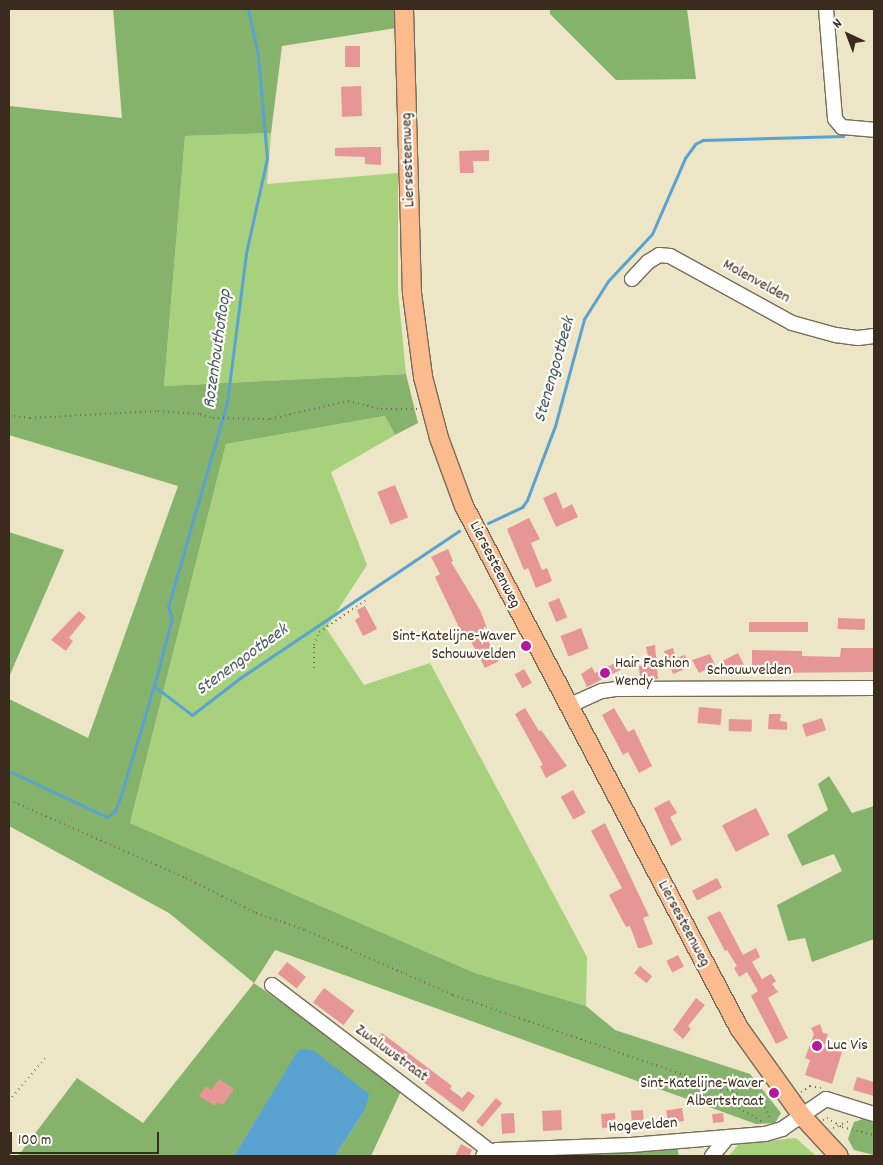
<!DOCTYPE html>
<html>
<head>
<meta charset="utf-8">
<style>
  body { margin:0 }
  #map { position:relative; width:883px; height:1165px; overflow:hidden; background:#ece5c6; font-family:Dekko,sans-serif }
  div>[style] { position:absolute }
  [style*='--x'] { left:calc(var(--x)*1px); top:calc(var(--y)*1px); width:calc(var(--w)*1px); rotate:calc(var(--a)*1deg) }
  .green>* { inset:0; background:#a7d17d }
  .forest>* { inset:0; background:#85b36c }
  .water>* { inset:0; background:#5aa2d0 }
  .stream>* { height:3px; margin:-1.5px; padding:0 1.5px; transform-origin:1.5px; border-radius:1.5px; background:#5aa2d0 }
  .building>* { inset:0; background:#e69795; transform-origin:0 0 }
  .path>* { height:2px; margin-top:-1px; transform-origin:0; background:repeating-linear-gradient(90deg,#796b59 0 1px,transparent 0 5px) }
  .roads { filter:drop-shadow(1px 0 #796b59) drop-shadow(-1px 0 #796b59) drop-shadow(0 1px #796b59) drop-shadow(0 -1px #796b59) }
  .minor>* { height:14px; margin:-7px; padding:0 7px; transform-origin:7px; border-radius:7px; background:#fff }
  .major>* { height:18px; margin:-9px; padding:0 9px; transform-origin:9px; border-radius:9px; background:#fbbb8c }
  .dots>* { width:14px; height:14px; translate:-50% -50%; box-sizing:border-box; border:2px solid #fdfcf7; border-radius:50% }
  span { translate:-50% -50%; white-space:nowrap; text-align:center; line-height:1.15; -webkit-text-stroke:4.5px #fdfcf7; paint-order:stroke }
  .street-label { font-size:16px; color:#3b2a1e }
  .poi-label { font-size:16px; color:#3b2a1e }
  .right { translate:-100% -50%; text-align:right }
  .left { translate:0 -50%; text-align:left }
  .water-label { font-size:18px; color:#475a65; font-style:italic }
  .frame { position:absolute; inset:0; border:10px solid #3b2a1e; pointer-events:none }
  .north { position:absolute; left:823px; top:10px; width:50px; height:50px; -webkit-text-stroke:4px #fdfcf7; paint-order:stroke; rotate:317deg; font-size:14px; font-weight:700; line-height:20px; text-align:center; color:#3b2a1e }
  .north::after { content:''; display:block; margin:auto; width:18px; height:22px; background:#3b2a1e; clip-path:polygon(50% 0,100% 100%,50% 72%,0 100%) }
  .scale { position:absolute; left:10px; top:1132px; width:149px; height:22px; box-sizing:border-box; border:2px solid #3b2a1e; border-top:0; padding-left:6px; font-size:15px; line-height:18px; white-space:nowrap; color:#3b2a1e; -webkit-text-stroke:4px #fdfcf7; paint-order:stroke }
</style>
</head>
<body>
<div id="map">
  <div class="green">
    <i style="clip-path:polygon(271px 133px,267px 184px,398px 173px,398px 292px,406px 374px,164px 386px,185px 136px)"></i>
    <i style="clip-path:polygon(385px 416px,395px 435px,331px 472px,367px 565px,326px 628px,364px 685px,430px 663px,587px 957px,586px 1006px,475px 973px,130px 823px,226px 444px)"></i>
    <i style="clip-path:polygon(796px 1138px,816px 1156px,729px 1156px,739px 1144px)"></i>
  </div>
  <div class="forest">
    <i style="clip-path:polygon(113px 9px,394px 9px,396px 28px,282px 46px,271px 133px,185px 136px,164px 386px,406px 374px,418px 423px,395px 435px,385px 416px,226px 444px,130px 823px,475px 973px,586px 1006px,615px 1030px,750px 1074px,781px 1113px,775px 1123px,756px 1124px,275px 950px,254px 983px,402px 1089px,371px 1156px,335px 1156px,365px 1110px,300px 1049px,234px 1156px,18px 1156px,77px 1078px,143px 1123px,254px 983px,169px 913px,9px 826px,9px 699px,88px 738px,178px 486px,9px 435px,9px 106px,122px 118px)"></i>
    <i style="clip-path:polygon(550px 9px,687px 9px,696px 79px,616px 80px,550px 14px)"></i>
    <i style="clip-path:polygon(9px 532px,64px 550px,9px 677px)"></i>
    <i style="clip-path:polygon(829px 776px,852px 813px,874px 806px,874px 939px,812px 962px,805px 938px,788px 941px,777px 905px,842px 871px,834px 854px,802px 866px,787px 835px,828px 810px,818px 784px)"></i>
    <i style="clip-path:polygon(863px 1119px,874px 1123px,874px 1155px,854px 1150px,848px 1139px,854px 1122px)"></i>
    <i style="clip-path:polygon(677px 1148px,679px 1156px,500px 1156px)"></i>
  </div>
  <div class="water">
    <i style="clip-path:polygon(299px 1049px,313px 1050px,369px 1094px,365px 1110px,335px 1156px,234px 1156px)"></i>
  </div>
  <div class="stream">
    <i style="--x:488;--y:523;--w:38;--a:-25"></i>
    <i style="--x:522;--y:507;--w:9;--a:-54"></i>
    <i style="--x:527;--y:500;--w:79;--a:-69.3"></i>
    <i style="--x:555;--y:426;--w:111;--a:-74.8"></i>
    <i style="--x:584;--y:319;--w:45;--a:-57.7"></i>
    <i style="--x:608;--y:281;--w:64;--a:-46.9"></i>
    <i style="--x:652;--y:234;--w:83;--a:-66.5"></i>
    <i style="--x:685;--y:158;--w:17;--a:-54"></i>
    <i style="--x:695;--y:144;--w:9;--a:-27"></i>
    <i style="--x:703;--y:140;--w:140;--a:-1.6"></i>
    <i style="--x:843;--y:136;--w:4;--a:-90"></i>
    <i style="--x:154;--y:686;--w:70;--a:-75.2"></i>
    <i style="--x:172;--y:618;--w:12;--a:-110"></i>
    <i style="--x:168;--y:607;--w:213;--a:-73.9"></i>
    <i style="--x:227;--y:402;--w:150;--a:-82.7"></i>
    <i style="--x:246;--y:253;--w:97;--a:-77.5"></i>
    <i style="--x:267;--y:158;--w:103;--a:-95"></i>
    <i style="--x:258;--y:55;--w:47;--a:-102.3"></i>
    <i style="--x:9;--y:771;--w:108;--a:25.1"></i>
    <i style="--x:107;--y:817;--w:10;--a:-37"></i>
    <i style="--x:115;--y:811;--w:17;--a:-69"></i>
    <i style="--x:121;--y:795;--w:114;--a:-73.2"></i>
    <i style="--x:154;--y:686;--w:48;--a:37.3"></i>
    <i style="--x:192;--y:715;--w:61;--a:-37.6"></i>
    <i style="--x:240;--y:678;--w:264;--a:-33.9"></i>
  </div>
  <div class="building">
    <i style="left:345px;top:46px;width:15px;height:21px"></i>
    <i style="left:361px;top:86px;width:30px;height:20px;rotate:88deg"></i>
    <i style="clip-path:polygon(366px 147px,381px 147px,381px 165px,365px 164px,365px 157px,335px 156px,335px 148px)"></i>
    <i style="clip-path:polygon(489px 150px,489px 161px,473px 161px,474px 173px,460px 173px,459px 151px)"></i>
    <i style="left:395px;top:485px;width:35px;height:19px;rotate:68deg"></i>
    <i style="clip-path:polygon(556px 492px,563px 509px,572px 504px,578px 517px,556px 527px,543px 498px)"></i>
    <i style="clip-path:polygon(529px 518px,540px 539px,531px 543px,542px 570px,547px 568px,552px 581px,536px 588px,528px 568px,524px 570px,507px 529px)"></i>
    <i style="clip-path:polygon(448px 549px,453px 561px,451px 562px,480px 610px,487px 628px,482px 630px,499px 661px,485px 668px,468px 636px,464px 638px,435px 577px,440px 574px,431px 557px)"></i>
    <i style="left:559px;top:598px;width:21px;height:12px;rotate:67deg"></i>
    <i style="clip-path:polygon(365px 606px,377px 629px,363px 636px,355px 620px,360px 617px,357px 610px)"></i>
    <i style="clip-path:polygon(79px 611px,86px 617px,69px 638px,73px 641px,66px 651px,51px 640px)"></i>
    <i style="left:838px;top:618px;width:27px;height:11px;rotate:2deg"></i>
    <i style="left:749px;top:622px;width:59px;height:10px"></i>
    <i style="left:581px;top:628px;width:22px;height:22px;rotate:69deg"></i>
    <i style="clip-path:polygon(655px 645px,658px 679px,640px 679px,639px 666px,650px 665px,646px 647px)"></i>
    <i style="clip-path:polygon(673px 648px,676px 658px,685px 655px,690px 667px,673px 674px,664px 651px)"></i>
    <i style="clip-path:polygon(841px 648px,874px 648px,874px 672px,752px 673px,752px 650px,802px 651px,802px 656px,840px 657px)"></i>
    <i style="left:738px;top:653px;width:16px;height:18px;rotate:63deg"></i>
    <i style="clip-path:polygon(710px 654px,715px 665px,699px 673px,692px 660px)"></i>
    <i style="clip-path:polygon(617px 662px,622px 669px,587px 687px,581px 674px,592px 667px,595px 673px)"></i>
    <i style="left:524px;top:669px;width:16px;height:11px;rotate:60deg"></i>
    <i style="left:699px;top:707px;width:23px;height:16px;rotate:5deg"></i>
    <i style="clip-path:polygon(525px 708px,539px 731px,541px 730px,567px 766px,546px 778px,540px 766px,543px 765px,515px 714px)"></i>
    <i style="clip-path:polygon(614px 708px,628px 732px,634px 729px,652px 766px,639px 773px,628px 752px,623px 755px,602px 715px)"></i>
    <i style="clip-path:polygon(769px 714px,781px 714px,780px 721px,787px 722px,787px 730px,768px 729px)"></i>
    <i style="left:822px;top:718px;width:13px;height:21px;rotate:72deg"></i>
    <i style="left:729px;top:719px;width:23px;height:12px;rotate:2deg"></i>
    <i style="left:573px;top:790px;width:26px;height:14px;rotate:61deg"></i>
    <i style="clip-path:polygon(669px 800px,677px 813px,670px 817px,682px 840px,671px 846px,654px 808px)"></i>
    <i style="left:756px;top:808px;width:30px;height:38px;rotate:63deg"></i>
    <i style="clip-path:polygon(605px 823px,649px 916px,643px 918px,653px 944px,641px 948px,638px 948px,630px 926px,626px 927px,609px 895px,622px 888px,591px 831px)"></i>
    <i style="left:717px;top:878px;width:11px;height:28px;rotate:63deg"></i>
    <i style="clip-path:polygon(720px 911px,743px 955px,756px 948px,760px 957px,752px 962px,762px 979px,771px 974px,776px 981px,772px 984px,778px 992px,768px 998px,788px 1038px,776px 1044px,751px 996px,758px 991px,747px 972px,739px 977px,734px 968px,737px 966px,727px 950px,725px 951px,707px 917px)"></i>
    <i style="left:678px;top:955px;width:13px;height:13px;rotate:63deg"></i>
    <i style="left:287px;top:962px;width:24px;height:15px;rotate:38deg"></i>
    <i style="left:640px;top:966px;width:16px;height:9px;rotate:40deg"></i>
    <i style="left:324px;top:988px;width:38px;height:18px;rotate:37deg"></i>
    <i style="clip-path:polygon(696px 998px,705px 1005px,688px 1026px,691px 1029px,683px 1039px,673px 1030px)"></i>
    <i style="clip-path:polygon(820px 1024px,823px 1033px,828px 1034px,824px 1047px,842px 1052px,832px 1084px,805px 1075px,810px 1060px,805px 1058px,814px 1034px,811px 1028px)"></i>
    <i style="clip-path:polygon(382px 1033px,452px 1086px,450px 1089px,462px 1098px,468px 1091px,475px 1096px,463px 1112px,373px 1044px)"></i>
    <i style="clip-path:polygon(857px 1077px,874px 1082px,874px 1096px,853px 1090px)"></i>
    <i style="clip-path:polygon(219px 1079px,234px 1089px,223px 1105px,218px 1102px,215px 1106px,199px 1096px,206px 1086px,211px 1090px)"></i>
    <i style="left:496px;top:1098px;width:8px;height:31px;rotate:40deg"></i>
    <i style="left:682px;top:1108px;width:13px;height:16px;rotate:81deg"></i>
    <i style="left:561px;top:1110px;width:20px;height:19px;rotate:87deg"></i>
    <i style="left:643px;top:1110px;width:14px;height:12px;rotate:86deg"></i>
    <i style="left:514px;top:1113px;width:20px;height:13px;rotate:87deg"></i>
    <i style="left:615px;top:1113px;width:14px;height:14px;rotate:86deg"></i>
    <i style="left:723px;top:1113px;width:9px;height:11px;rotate:84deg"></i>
    <i style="clip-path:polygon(461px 1144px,472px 1150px,469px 1156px,455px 1156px)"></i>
  </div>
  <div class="path">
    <i style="--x:9;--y:415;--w:21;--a:8"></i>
    <i style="--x:30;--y:418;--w:128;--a:-3.1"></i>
    <i style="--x:158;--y:411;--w:42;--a:4.1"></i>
    <i style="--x:200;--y:414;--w:14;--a:17"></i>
    <i style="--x:213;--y:418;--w:57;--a:1"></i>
    <i style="--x:270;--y:419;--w:80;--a:-13"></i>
    <i style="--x:348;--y:401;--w:34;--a:14"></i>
    <i style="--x:381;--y:409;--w:37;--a:0"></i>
    <i style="--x:314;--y:668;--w:23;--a:-90"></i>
    <i style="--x:314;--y:645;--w:14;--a:-69"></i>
    <i style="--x:319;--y:632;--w:59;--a:-34"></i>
    <i style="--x:9;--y:800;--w:193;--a:23.8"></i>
    <i style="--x:186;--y:878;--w:78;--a:26.6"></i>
    <i style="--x:256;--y:913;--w:52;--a:19.1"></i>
    <i style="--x:305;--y:930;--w:162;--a:23.7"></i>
    <i style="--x:453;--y:995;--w:318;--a:19.1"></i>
    <i style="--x:753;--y:1099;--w:14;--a:34"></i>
    <i style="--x:765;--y:1107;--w:15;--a:70"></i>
    <i style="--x:718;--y:1086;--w:16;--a:60"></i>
    <i style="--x:726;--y:1100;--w:44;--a:31.2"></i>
    <i style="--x:801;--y:1092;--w:11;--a:-34"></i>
    <i style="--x:810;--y:1086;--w:11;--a:10"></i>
    <i style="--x:9;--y:1101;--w:57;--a:-49.9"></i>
    <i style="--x:823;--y:1120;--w:4;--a:-27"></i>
    <i style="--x:827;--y:1118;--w:17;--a:31"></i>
    <i style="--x:842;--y:1127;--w:33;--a:14"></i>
    <i style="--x:833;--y:1128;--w:20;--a:-24"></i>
  </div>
  <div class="roads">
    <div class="minor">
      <i style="--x:826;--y:9;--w:110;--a:85.3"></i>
      <i style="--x:835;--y:119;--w:11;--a:49"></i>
      <i style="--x:842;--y:127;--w:32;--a:5"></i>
      <i style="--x:632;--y:279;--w:23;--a:-47"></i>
      <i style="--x:648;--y:262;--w:13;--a:-32"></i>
      <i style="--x:659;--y:255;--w:11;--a:5"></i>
      <i style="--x:670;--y:256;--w:139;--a:28.8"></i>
      <i style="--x:792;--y:323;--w:46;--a:15.3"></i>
      <i style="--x:836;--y:335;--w:22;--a:8"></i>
      <i style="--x:858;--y:338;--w:16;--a:-7"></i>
      <i style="--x:568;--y:706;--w:37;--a:-24"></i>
      <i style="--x:602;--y:691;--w:15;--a:-8"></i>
      <i style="--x:617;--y:689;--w:257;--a:-0.2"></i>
      <i style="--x:272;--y:985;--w:274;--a:37.3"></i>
      <i style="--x:483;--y:1156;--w:15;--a:-23"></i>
      <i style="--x:497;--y:1150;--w:134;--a:-2.1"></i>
      <i style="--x:631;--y:1145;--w:134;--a:-4.7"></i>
      <i style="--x:765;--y:1134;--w:18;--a:-16"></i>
      <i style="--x:782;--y:1129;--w:53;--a:-34.3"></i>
      <i style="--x:826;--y:1099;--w:50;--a:17.4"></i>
      <i style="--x:712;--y:1156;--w:25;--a:-50"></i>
    </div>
    <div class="major">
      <i style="--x:404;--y:9;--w:284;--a:88.4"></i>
      <i style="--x:412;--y:293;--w:85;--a:82.5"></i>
      <i style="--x:423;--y:377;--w:63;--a:75.3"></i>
      <i style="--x:439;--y:438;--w:72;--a:69.8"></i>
      <i style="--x:464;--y:506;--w:590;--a:62.22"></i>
      <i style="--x:739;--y:1028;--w:108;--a:54.4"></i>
      <i style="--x:802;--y:1116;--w:54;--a:47.2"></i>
    </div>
  </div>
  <div class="dots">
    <i style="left:526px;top:646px;background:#b5179e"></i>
    <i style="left:605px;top:673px;background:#b5179e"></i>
    <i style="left:817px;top:1046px;background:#b5179e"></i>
    <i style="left:774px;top:1093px;background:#b5179e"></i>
  </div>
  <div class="street-label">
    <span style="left:409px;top:160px;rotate:-92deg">Liersesteenweg</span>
    <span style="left:756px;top:282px;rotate:29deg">Molenvelden</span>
    <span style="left:494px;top:565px;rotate:63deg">Liersesteenweg</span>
    <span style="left:749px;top:671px">Schouwvelden</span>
    <span style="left:683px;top:924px;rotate:62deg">Liersesteenweg</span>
    <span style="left:391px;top:1054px;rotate:36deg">Zwaluwstraat</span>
    <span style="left:643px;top:1126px;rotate:-4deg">Hogevelden</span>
  </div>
  <div class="poi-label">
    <span class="right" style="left:516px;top:646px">Sint-Katelijne-Waver<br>Schouwvelden</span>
    <span class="left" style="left:615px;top:673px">Hair Fashion<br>Wendy</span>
    <span class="left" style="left:827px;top:1046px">Luc Vis</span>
    <span class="right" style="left:764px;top:1093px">Sint-Katelijne-Waver<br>Albertstraat</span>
  </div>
  <div class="water-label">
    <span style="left:219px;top:349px;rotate:-82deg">Rozenhouthofloop</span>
    <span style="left:556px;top:370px;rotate:-74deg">Stenengootbeek</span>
    <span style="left:243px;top:661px;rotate:-36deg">Stenengootbeek</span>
  </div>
  <div class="frame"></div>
  <div class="north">N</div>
  <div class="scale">100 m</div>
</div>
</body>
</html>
